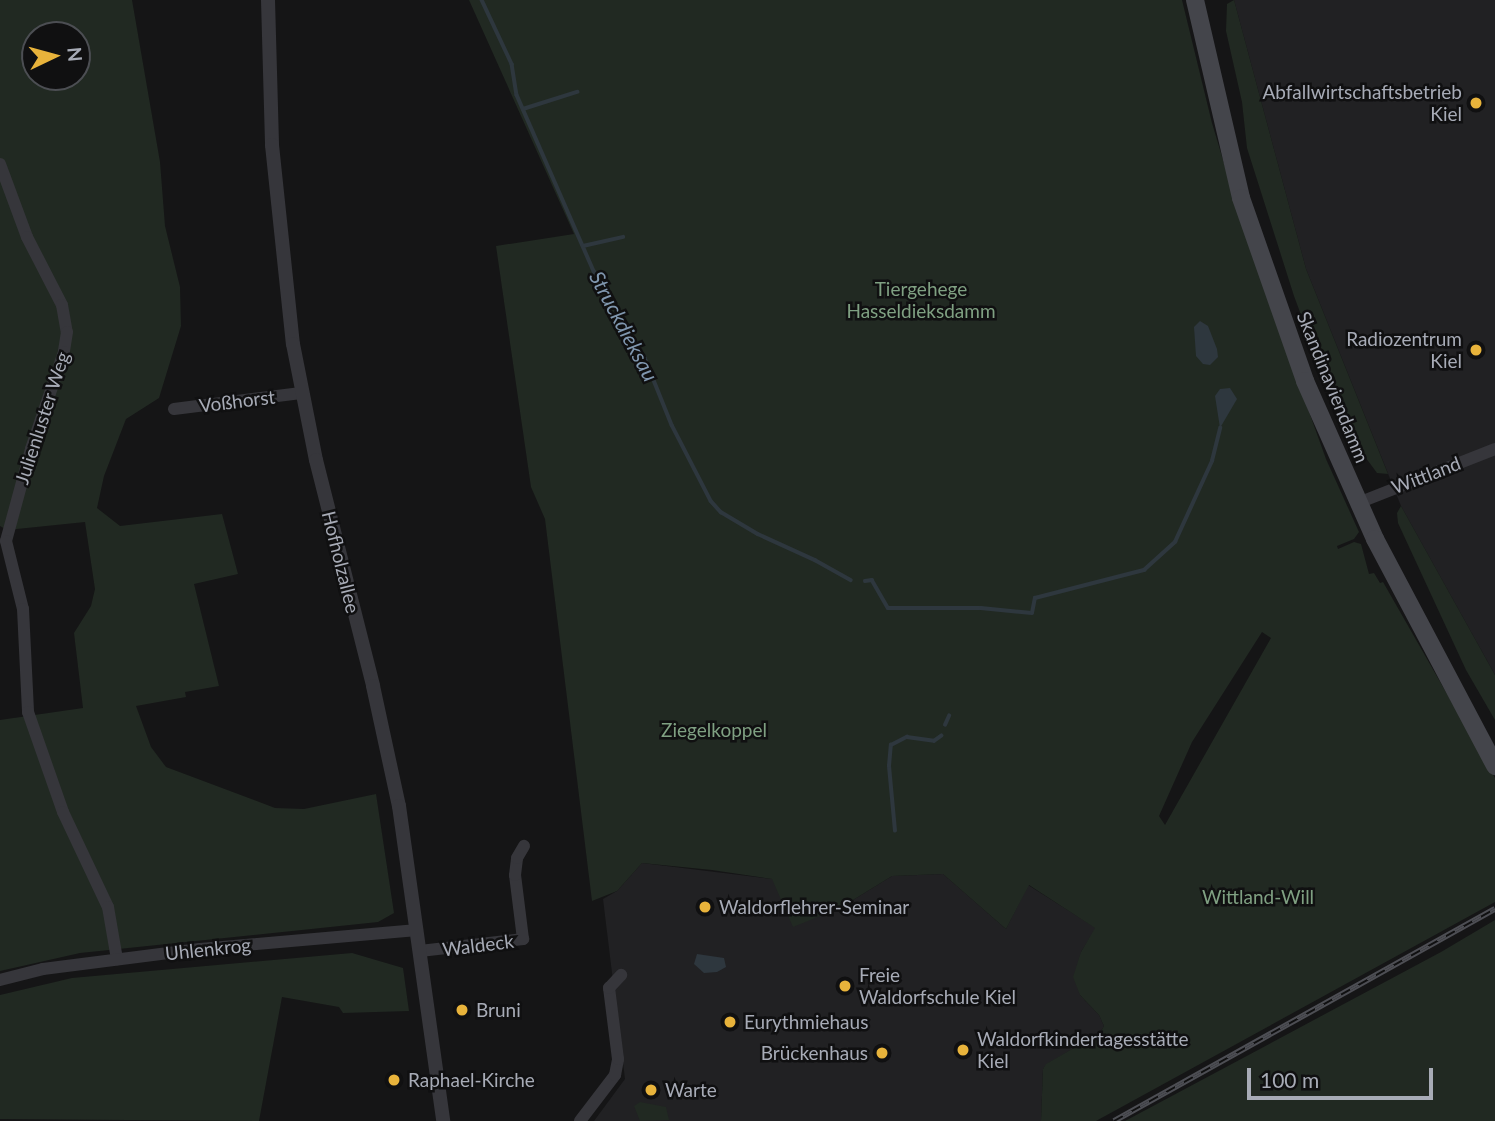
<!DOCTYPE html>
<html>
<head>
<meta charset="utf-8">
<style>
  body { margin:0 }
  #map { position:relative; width:1495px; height:1121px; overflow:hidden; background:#151516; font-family:Lato,sans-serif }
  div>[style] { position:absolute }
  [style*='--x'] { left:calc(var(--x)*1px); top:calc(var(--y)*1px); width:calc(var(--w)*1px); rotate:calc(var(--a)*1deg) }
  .built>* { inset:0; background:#212123 }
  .green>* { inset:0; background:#212922 }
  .water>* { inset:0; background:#2e373e }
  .stream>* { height:3.5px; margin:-1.75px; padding:0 1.75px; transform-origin:1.75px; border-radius:1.75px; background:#2e373e }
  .minor>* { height:12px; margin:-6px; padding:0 6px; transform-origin:6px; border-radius:6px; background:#36363b }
  .tertiary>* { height:14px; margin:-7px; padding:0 7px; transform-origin:7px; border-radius:7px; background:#36363b }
  .secondary>* { height:18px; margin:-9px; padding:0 9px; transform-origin:9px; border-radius:9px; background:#44454b }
  .rail>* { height:6px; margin-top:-3px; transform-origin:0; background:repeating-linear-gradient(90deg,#101011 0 10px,#4d4e54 0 20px); box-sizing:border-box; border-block:2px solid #4d4e54 }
  .dots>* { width:19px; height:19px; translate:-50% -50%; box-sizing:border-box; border:4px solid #101011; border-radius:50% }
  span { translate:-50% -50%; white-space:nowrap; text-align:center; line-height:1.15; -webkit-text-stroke:5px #101011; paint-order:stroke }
  .poi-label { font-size:19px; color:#a7abb6 }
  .right { translate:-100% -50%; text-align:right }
  .left { translate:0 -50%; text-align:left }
  .park-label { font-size:19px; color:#7fa082 }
  .street-label { font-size:19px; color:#a7abb6 }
  .water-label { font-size:21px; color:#8097af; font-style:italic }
  .north { position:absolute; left:21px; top:21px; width:70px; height:70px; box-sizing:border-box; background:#101011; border:2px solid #4c4e53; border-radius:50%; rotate:85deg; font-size:19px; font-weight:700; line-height:28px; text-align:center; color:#a7abb6 }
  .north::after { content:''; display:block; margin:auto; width:24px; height:32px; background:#e8b33b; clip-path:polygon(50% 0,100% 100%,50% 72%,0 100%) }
  .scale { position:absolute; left:1247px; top:1068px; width:186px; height:32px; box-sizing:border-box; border:4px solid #a7abb6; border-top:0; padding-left:9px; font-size:21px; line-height:24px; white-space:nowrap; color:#a7abb6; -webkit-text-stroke:5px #101011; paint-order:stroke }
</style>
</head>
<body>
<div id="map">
  <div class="built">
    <i style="clip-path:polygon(1234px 0,1495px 0,1495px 675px,1401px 506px,1306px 269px)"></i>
    <i style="clip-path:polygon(642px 863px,772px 879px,840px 908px,892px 876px,943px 874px,1006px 929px,1028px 885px,1096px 928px,1081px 952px,1080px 995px,1099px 1015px,1104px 1026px,1100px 1033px,1047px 1064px,1043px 1069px,1041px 1121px,594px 1121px,625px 1079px,603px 899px,617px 891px)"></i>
  </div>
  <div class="green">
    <i style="clip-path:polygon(evenodd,0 0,132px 0,160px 162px,165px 226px,180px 287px,181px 326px,159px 398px,126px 419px,104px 476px,97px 508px,120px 526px,222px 514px,238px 574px,194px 584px,219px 686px,185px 692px,186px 697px,136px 706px,151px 747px,166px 767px,275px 808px,304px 809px,376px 794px,394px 913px,378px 922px,80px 953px,0 971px,0 720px,83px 708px,74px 633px,91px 606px,95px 589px,85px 522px,7px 530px,0 526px,0 0,35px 35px,77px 35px,77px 77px,35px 77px,35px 35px)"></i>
    <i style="clip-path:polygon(evenodd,469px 0,1182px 0,1212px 123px,1246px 237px,1326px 459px,1359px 532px,1354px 539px,1337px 546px,1338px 549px,1354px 542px,1361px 544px,1369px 574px,1374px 573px,1380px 583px,1383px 582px,1495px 778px,1495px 902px,1096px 1121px,1041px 1121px,1043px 1069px,1046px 1064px,1100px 1033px,1104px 1026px,1099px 1015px,1080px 995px,1073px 977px,1081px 952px,1095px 928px,1029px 885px,1006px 929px,943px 874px,892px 876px,840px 908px,793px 927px,772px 879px,712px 870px,642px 863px,617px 891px,592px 901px,545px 519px,531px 487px,496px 246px,574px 234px,469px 0,1262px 632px,1271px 638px,1165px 825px,1159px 816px,1192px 742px,1262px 632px)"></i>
    <i style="clip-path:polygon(1234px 0,1306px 269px,1388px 474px,1377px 473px,1363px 454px,1333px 380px,1317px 358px,1294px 296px,1247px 148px,1242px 102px,1226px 31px,1227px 4px)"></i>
    <i style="clip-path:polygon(1401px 506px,1495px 675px,1495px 720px,1466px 670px,1398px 523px,1397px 513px)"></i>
    <i style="clip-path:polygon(1495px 920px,1495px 1121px,1125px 1121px,1441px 952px)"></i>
    <i style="clip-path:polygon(352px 953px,403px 968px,409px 1011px,343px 1013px,339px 1007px,282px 997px,259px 1121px,0 1119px,0 995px,72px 978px)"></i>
    <i style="clip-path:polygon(640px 1102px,666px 1107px,669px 1120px,640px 1121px,634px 1106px)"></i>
  </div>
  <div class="water">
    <i style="clip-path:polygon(1200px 321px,1208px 326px,1217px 349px,1218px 357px,1210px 365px,1203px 364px,1196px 356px,1194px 327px)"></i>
    <i style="clip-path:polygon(1230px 388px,1237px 399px,1220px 428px,1215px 396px,1220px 389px)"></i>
    <i style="clip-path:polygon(697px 954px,724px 958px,726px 967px,717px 972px,704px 973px,694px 964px)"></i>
  </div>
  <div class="stream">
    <i style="--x:482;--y:0;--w:71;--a:64.9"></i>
    <i style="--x:512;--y:64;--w:31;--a:81"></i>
    <i style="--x:517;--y:95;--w:192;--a:66.4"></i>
    <i style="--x:594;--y:271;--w:101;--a:59.6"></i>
    <i style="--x:645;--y:358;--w:72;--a:68.1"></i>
    <i style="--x:672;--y:425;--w:85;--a:62.8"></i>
    <i style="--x:711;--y:501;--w:15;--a:48"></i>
    <i style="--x:721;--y:512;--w:43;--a:30.7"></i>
    <i style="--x:758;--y:534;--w:63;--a:24.5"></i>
    <i style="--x:815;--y:560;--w:41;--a:29.1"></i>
    <i style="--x:523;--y:109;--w:57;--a:-17.5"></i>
    <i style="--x:583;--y:246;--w:41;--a:-12.7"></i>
    <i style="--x:865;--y:581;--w:7;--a:-8"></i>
    <i style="--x:872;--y:580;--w:32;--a:60"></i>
    <i style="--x:888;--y:608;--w:93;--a:0"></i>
    <i style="--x:981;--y:608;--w:51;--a:5.6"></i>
    <i style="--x:1032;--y:613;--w:15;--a:-79"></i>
    <i style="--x:1035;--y:598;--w:113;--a:-14.4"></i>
    <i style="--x:1144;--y:570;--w:42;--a:-42.1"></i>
    <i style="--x:1175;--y:542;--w:89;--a:-65.4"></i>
    <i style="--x:1212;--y:461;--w:34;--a:-76"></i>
    <i style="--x:945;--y:725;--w:10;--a:-66"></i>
    <i style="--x:895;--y:831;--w:65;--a:-95.3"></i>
    <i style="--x:889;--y:766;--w:21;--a:-85"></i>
    <i style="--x:891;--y:745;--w:18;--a:-27"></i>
    <i style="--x:907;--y:737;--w:27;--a:8"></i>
    <i style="--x:934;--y:741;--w:9;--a:-36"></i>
  </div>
  <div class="minor">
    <i style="--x:0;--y:164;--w:78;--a:69.7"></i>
    <i style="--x:27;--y:237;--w:76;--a:62.8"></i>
    <i style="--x:62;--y:305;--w:27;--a:80"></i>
    <i style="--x:67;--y:332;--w:20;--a:99"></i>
    <i style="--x:64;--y:352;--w:102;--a:108.8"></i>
    <i style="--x:31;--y:449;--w:95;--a:105.2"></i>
    <i style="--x:6;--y:541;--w:70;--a:76"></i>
    <i style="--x:23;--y:609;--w:103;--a:87.2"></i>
    <i style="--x:28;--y:712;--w:106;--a:70.7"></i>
    <i style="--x:63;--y:812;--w:105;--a:64.7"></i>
    <i style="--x:108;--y:907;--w:53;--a:80.2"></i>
    <i style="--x:174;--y:409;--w:128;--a:-7.2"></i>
    <i style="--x:1358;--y:503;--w:147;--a:-21.5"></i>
    <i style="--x:420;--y:951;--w:104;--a:-6.6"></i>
    <i style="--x:523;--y:939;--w:64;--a:-97.1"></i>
    <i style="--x:515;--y:875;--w:17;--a:-83"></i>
    <i style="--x:517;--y:858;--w:14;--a:-60"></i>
    <i style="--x:0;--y:980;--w:44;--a:-14.3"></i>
    <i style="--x:43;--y:969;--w:158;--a:-7.3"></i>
    <i style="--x:200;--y:949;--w:218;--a:-5"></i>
    <i style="--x:580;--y:1121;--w:58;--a:-52.7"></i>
    <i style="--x:615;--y:1075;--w:16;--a:-79"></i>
    <i style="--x:618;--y:1059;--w:72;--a:-97.2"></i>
    <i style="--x:609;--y:988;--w:18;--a:-47"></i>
  </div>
  <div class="tertiary">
    <i style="--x:268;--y:0;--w:145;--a:88.4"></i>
    <i style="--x:272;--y:145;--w:200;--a:84"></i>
    <i style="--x:293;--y:344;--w:118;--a:78.8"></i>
    <i style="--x:316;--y:460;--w:233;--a:75.8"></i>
    <i style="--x:373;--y:686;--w:123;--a:77.8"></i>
    <i style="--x:399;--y:806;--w:318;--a:82"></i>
  </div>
  <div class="secondary">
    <i style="--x:1195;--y:0;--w:203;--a:76.9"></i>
    <i style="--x:1241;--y:198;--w:194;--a:70.7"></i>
    <i style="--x:1305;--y:381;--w:173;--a:66.1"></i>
    <i style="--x:1375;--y:539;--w:257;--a:62.1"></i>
  </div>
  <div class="rail">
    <i style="--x:1114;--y:1121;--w:436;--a:-29.1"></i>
  </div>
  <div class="dots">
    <i style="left:1476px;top:103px;background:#e8b33b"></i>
    <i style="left:1476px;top:350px;background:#e8b33b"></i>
    <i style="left:705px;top:907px;background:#e8b33b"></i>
    <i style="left:845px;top:986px;background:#e8b33b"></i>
    <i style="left:462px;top:1010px;background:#e8b33b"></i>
    <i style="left:730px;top:1022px;background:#e8b33b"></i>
    <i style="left:963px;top:1050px;background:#e8b33b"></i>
    <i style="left:882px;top:1053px;background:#e8b33b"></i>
    <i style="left:394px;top:1080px;background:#e8b33b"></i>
    <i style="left:651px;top:1090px;background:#e8b33b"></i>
  </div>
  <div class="poi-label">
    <span class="right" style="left:1462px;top:103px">Abfallwirtschaftsbetrieb<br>Kiel</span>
    <span class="right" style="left:1462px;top:350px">Radiozentrum<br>Kiel</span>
    <span class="left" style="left:719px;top:907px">Waldorflehrer-Seminar</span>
    <span class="left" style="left:859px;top:986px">Freie<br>Waldorfschule Kiel</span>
    <span class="left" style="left:476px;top:1010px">Bruni</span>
    <span class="left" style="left:744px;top:1022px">Eurythmiehaus</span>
    <span class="left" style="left:977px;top:1050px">Waldorfkindertagesstätte<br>Kiel</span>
    <span class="right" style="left:868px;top:1053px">Brückenhaus</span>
    <span class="left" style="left:408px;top:1080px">Raphael-Kirche</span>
    <span class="left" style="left:665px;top:1090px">Warte</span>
  </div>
  <div class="park-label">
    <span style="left:921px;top:300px">Tiergehege<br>Hasseldieksdamm</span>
    <span style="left:714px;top:730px">Ziegelkoppel</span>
    <span style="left:1258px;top:897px">Wittland-Will</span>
  </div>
  <div class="street-label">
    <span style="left:1333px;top:387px;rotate:68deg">Skandinaviendamm</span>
    <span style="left:237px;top:401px;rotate:-7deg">Voßhorst</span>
    <span style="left:42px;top:418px;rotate:-72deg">Julienluster Weg</span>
    <span style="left:1426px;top:475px;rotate:-21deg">Wittland</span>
    <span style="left:341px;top:562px;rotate:76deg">Hofholzallee</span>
    <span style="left:478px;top:945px;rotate:-7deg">Waldeck</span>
    <span style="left:208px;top:949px;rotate:-6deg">Uhlenkrog</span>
  </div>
  <div class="water-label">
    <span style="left:624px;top:326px;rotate:62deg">Struckdieksau</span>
  </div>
  <div class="north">N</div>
  <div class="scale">100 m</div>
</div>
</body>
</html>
